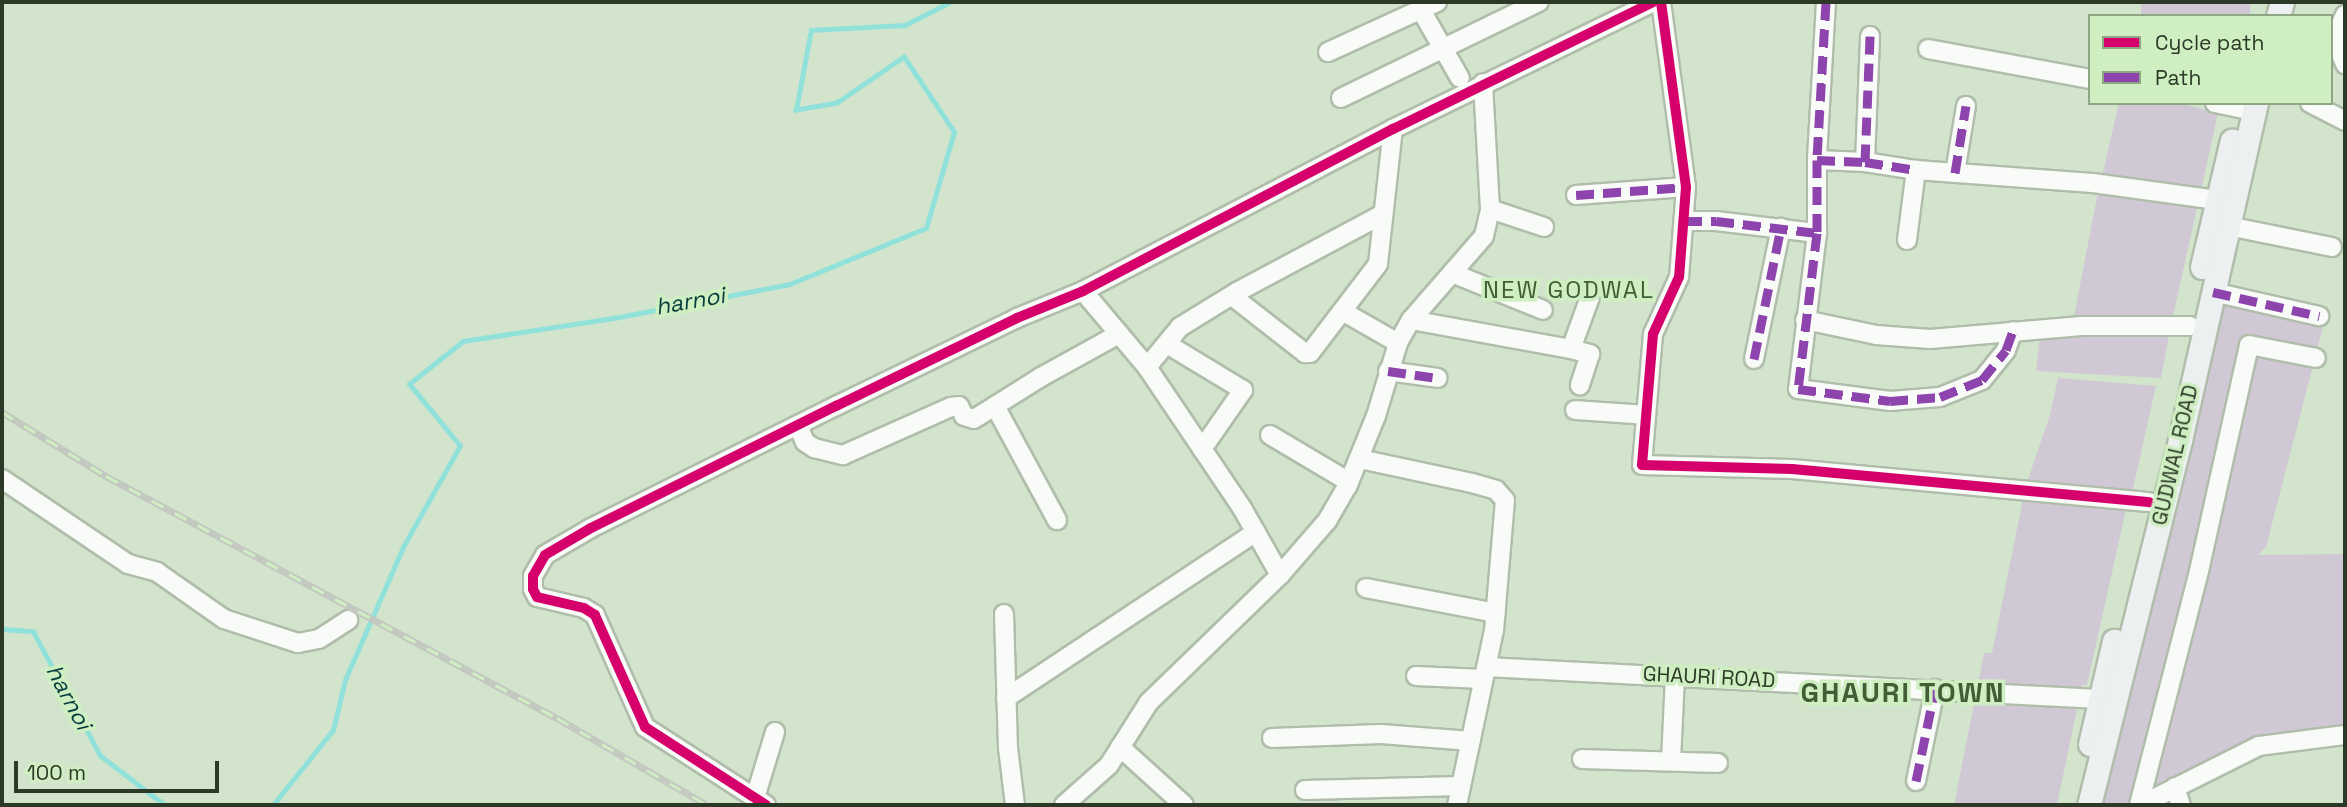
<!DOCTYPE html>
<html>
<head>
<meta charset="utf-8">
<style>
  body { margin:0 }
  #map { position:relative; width:2347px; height:807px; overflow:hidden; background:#d3e4cc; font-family:"Space Grotesk",sans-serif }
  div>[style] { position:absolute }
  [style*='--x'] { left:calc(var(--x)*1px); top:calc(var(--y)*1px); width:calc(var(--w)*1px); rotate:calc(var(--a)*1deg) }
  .green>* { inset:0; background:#d1c8d5; transform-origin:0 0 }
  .stream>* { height:4.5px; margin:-2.25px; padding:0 2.25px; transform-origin:2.25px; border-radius:2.25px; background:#91e1db }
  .roads { filter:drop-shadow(2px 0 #b0bdaa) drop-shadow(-2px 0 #b0bdaa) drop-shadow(0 2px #b0bdaa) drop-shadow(0 -2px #b0bdaa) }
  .minor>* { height:18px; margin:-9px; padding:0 9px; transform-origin:9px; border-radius:9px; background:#f8fbf7 }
  .major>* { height:23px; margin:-11.5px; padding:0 11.5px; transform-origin:11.5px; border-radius:11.5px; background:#ecf0f0 }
  .rail>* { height:7px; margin-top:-3.5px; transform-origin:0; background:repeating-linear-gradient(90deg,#cfefc2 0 13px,#c3c8c1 0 26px); box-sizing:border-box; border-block:2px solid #c3c8c1 }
  .quiet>* { height:9px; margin-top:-4.5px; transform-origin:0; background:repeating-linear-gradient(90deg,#8e44ad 0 18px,transparent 0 27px) }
  .cycleway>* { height:10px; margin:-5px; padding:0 5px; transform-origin:5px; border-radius:5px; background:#d6006c }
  span { translate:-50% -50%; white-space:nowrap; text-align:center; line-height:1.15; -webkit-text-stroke:7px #cfefc2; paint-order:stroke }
  .street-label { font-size:21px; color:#2c3927 }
  .water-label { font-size:23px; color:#063c3d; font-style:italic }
  .quarter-label { font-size:24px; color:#435d37; letter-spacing:2px }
  .district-label { font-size:28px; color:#435d37; font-weight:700; letter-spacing:2px }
  .frame { position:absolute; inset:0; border:4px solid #2c3927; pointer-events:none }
  .legend { position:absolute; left:2088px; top:14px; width:245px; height:91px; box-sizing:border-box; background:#cfefc2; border:2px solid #8ea684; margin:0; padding:9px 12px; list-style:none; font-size:21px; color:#2c3927 }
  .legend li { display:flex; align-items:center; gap:14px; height:35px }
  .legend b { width:35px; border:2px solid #8ea684 }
  .scale { position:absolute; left:14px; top:761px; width:205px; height:32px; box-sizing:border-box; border:4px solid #2c3927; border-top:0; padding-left:9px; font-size:21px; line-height:24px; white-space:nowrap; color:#2c3927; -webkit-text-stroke:5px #cfefc2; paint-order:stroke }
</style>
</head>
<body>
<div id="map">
  <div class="green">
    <i style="left:2141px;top:2px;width:109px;height:14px"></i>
    <i style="clip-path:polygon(2119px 103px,2179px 103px,2218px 113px,2200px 195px,2102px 176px)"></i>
    <i style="clip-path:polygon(2099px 187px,2198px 203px,2172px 321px,2073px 321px)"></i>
    <i style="clip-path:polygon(2225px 298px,2324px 323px,2266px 547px,2258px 555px,2345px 554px,2345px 735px,2257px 747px,2140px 805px,2098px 805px,2218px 300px)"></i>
    <i style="clip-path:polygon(2170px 330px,2161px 378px,2036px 371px,2040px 335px)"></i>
    <i style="clip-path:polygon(2058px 378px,2156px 386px,2131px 497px,2025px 488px,2050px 415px)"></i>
    <i style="clip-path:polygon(2024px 494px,2127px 505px,2087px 685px,2082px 685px,2057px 805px,1954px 805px,1984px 653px,1992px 653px)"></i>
  </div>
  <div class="stream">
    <i style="--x:2;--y:629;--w:31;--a:4"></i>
    <i style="--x:33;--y:631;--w:142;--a:61.5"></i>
    <i style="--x:101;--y:756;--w:81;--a:37.4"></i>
    <i style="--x:273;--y:805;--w:96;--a:-51.3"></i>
    <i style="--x:333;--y:730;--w:51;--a:-76.5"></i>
    <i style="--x:345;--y:680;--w:145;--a:-66.4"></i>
    <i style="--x:403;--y:547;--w:116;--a:-60.6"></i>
    <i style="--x:460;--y:446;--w:80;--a:-129.4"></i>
    <i style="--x:409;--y:384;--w:69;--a:-38.5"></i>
    <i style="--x:463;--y:341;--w:153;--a:-8.7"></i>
    <i style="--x:614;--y:318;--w:179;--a:-10.9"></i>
    <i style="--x:790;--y:284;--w:147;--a:-22.4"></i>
    <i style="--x:926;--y:228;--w:100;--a:-73.7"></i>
    <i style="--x:954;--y:132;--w:90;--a:-123.7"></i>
    <i style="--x:904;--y:57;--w:81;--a:145.5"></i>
    <i style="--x:837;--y:103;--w:42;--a:170.3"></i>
    <i style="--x:796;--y:110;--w:81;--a:-79.4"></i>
    <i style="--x:811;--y:30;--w:94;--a:-3"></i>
    <i style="--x:905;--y:25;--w:51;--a:-27.1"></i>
  </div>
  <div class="roads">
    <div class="minor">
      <i style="--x:1661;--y:2;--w:187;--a:82.3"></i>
      <i style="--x:1686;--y:187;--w:90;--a:94.4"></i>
      <i style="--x:1679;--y:277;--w:63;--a:114.5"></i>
      <i style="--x:1653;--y:334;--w:131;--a:94.8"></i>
      <i style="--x:1642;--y:465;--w:150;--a:1.5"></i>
      <i style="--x:1792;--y:469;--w:359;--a:5.3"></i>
      <i style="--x:1826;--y:2;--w:158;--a:93.3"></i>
      <i style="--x:1817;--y:160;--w:73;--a:90"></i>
      <i style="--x:1817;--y:233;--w:157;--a:96.9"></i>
      <i style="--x:1798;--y:389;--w:93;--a:7.4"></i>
      <i style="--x:1890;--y:401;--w:50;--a:-4.6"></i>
      <i style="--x:1940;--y:397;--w:45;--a:-22"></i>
      <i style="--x:1982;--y:380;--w:38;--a:-51"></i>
      <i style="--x:2006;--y:350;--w:20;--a:-70"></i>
      <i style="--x:1421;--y:10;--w:78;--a:60.2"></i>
      <i style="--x:2345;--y:15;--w:20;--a:114"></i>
      <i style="--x:2337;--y:33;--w:12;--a:90"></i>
      <i style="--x:2337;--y:45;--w:21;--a:67"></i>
      <i style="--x:1928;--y:49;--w:165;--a:10.5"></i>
      <i style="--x:1328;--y:52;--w:120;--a:-24.6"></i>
      <i style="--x:1341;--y:98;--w:220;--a:-25.9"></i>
      <i style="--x:2215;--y:103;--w:40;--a:12"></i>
      <i style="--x:2310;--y:103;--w:39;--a:27"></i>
      <i style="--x:1817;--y:160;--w:48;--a:2.4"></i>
      <i style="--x:1865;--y:162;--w:52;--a:8.9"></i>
      <i style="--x:1865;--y:162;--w:126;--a:-87.7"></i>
      <i style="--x:1955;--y:173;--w:68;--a:-80.7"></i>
      <i style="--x:1576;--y:195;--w:110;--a:-4.2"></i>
      <i style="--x:1490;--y:209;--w:57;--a:18.4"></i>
      <i style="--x:1684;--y:221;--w:32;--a:0"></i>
      <i style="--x:1716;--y:221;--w:102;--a:6.8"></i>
      <i style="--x:2228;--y:226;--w:106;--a:11.4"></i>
      <i style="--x:1907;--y:240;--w:71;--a:-82.7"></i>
      <i style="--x:1916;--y:170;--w:177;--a:4.2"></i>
      <i style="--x:2093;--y:183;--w:125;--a:7.8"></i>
      <i style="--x:1452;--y:273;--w:98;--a:22.1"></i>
      <i style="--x:2213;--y:292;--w:109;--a:12.8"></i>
      <i style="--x:1232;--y:296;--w:93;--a:38"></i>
      <i style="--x:1305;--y:353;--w:5;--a:0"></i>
      <i style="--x:1310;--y:353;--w:112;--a:-52.6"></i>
      <i style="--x:1378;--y:264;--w:136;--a:-83.7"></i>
      <i style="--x:1342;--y:311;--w:64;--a:29.7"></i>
      <i style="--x:1411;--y:320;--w:163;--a:10.3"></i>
      <i style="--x:1571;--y:349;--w:55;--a:-69.9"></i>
      <i style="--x:1805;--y:320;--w:73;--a:11.9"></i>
      <i style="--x:1876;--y:335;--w:54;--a:4.2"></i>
      <i style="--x:1930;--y:339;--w:152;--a:-4.9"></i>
      <i style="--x:2081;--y:326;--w:109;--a:0"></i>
      <i style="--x:1167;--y:344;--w:89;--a:31.2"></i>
      <i style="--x:1243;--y:390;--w:72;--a:124.8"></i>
      <i style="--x:1571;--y:349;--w:20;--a:15"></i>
      <i style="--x:1590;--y:354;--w:33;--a:108"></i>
      <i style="--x:1754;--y:359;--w:134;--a:-78.4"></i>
      <i style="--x:1147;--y:367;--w:52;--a:-50.5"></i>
      <i style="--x:1180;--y:327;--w:67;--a:-31.6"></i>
      <i style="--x:1237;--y:292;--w:166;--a:-28.1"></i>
      <i style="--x:1388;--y:371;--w:50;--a:8"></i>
      <i style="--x:995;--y:406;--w:130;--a:61.5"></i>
      <i style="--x:1575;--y:410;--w:71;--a:4"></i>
      <i style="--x:798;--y:425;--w:18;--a:68"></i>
      <i style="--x:805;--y:442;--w:11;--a:34"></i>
      <i style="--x:814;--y:448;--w:30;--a:14"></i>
      <i style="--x:843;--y:455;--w:118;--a:-24"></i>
      <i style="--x:951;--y:407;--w:8;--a:-7"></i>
      <i style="--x:959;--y:406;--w:11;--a:63"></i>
      <i style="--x:964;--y:416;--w:10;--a:17"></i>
      <i style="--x:974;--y:419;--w:79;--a:-32.1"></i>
      <i style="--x:1041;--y:377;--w:89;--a:-28.9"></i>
      <i style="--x:1270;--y:435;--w:92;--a:30.7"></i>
      <i style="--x:1360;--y:459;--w:115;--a:12.1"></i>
      <i style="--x:1472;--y:483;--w:25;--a:16"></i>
      <i style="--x:1496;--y:490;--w:13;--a:48"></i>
      <i style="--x:1505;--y:500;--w:130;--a:94.8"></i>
      <i style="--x:1494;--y:630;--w:179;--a:101.9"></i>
      <i style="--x:2;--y:479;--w:152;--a:34"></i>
      <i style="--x:128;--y:564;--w:30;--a:15"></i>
      <i style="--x:157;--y:572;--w:82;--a:35"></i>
      <i style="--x:224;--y:619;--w:78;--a:18"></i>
      <i style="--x:298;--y:643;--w:21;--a:-11"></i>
      <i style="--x:319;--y:639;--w:35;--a:-33"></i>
      <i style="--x:1280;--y:575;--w:72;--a:-49"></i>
      <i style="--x:1327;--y:521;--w:39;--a:-60"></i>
      <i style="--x:1347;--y:487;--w:77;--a:-67.8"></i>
      <i style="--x:1376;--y:416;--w:76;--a:-73.2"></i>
      <i style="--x:1398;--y:343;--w:26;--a:-61"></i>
      <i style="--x:1411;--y:320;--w:111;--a:-49"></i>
      <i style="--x:1484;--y:236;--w:28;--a:-77"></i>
      <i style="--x:1490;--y:209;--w:126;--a:-93.2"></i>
      <i style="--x:1366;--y:588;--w:132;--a:10.9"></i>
      <i style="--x:1004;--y:614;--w:134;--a:88.3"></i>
      <i style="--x:1008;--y:748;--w:57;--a:83"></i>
      <i style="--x:1486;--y:667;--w:614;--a:2.99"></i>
      <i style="--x:1416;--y:676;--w:67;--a:2.6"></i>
      <i style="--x:1006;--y:698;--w:300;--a:-33.6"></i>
      <i style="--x:1272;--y:738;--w:109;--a:-2.1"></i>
      <i style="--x:1381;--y:734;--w:90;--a:4.4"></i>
      <i style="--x:1120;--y:747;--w:86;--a:42.2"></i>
      <i style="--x:1582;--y:759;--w:136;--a:1.7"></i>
      <i style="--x:1671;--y:761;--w:85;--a:-87.3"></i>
      <i style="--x:1916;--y:781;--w:94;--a:-78.3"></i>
      <i style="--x:2175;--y:787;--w:19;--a:72"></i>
      <i style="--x:1305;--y:790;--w:156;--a:-1.5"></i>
      <i style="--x:755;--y:798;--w:69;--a:-73.1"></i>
      <i style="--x:766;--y:805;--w:144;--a:-147.2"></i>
      <i style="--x:645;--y:727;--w:123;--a:-114.1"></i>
      <i style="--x:595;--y:615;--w:13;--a:-148"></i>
      <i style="--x:584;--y:608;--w:48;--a:-166.8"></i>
      <i style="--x:537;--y:597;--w:9;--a:-117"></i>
      <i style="--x:533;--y:589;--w:13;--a:-90"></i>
      <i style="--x:533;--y:576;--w:24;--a:-60"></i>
      <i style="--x:545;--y:555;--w:53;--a:-30.4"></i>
      <i style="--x:591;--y:528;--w:274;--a:-26.5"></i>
      <i style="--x:836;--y:406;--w:201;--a:-25.9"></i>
      <i style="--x:1017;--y:318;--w:71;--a:-22.2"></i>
      <i style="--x:1083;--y:291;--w:350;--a:-27.6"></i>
      <i style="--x:1393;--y:129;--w:289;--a:-26"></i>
      <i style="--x:1064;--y:805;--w:60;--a:-41.6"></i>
      <i style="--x:1109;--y:765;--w:75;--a:-57.6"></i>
      <i style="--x:1149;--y:702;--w:182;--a:-44.1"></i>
      <i style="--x:1280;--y:575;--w:77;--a:-119.6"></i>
      <i style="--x:1242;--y:508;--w:170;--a:-124"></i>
      <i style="--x:1147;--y:367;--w:99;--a:-130.1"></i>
      <i style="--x:2139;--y:805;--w:242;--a:-75.6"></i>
      <i style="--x:2199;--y:571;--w:231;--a:-77.5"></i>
      <i style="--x:2249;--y:345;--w:68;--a:11"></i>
      <i style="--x:2141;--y:805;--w:132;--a:-26.6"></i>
      <i style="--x:2259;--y:746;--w:87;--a:-7.3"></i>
    </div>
    <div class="major">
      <i style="--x:2278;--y:16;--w:15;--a:-74"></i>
      <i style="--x:2202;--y:267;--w:130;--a:-76.7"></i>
      <i style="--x:2090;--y:744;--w:106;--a:-76.9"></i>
      <i style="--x:2089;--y:805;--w:376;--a:-76"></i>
      <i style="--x:2180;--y:440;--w:345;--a:-77.3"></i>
    </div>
  </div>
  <div class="rail">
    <i style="--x:2;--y:412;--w:122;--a:31.6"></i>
    <i style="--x:106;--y:476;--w:512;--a:28.22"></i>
    <i style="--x:557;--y:718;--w:173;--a:30.1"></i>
  </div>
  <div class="quiet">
    <i style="--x:1826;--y:2;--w:158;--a:93.3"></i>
    <i style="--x:1817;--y:160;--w:73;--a:90"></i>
    <i style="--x:1817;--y:233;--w:157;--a:96.9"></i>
    <i style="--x:1798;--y:389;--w:93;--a:7.4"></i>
    <i style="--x:1890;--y:401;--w:50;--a:-4.6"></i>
    <i style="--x:1940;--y:397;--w:45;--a:-22"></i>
    <i style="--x:1982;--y:380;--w:38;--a:-51"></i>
    <i style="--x:2006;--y:350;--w:20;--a:-70"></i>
    <i style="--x:1817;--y:160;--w:48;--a:2.4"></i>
    <i style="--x:1865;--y:162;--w:52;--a:8.9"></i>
    <i style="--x:1865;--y:162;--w:126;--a:-87.7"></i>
    <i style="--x:1955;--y:173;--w:68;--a:-80.7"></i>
    <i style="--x:1576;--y:195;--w:110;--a:-4.2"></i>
    <i style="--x:1684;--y:221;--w:32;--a:0"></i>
    <i style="--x:1716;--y:221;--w:102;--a:6.8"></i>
    <i style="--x:2213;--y:292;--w:109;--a:12.8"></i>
    <i style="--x:1754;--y:359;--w:134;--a:-78.4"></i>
    <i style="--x:1388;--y:371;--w:50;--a:8"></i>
    <i style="--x:1916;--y:781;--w:94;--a:-78.3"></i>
  </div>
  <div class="cycleway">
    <i style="--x:1661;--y:2;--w:187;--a:82.3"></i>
    <i style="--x:1686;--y:187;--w:90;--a:94.4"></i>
    <i style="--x:1679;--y:277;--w:63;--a:114.5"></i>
    <i style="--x:1653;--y:334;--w:131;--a:94.8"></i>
    <i style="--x:1642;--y:465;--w:150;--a:1.5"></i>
    <i style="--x:1792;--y:469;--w:359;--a:5.3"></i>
    <i style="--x:766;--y:805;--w:144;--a:-147.2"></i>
    <i style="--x:645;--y:727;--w:123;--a:-114.1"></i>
    <i style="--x:595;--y:615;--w:13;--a:-148"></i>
    <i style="--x:584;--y:608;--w:48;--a:-166.8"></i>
    <i style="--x:537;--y:597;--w:9;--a:-117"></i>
    <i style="--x:533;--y:589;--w:13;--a:-90"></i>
    <i style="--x:533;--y:576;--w:24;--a:-60"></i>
    <i style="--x:545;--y:555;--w:53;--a:-30.4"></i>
    <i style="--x:591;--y:528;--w:274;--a:-26.5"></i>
    <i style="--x:836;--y:406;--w:201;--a:-25.9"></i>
    <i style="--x:1017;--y:318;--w:71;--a:-22.2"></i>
    <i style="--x:1083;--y:291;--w:350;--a:-27.6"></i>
    <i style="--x:1393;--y:129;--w:289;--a:-26"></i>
  </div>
  <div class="street-label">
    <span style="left:2175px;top:455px;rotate:-77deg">GUDWAL ROAD</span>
    <span style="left:1709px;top:677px;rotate:3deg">GHAURI ROAD</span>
  </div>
  <div class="water-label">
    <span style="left:690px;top:301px;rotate:-10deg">harnoi</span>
    <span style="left:69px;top:697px;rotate:62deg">harnoi</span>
  </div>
  <div class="quarter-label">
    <span style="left:1569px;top:290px">NEW GODWAL</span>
  </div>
  <div class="district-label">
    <span style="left:1903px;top:692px">GHAURI TOWN</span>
  </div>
  <div class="frame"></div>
  <ul class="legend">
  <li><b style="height:9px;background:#d6006c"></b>Cycle path</li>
  <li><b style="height:9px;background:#8e44ad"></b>Path</li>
  </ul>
  <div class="scale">100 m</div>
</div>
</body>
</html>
